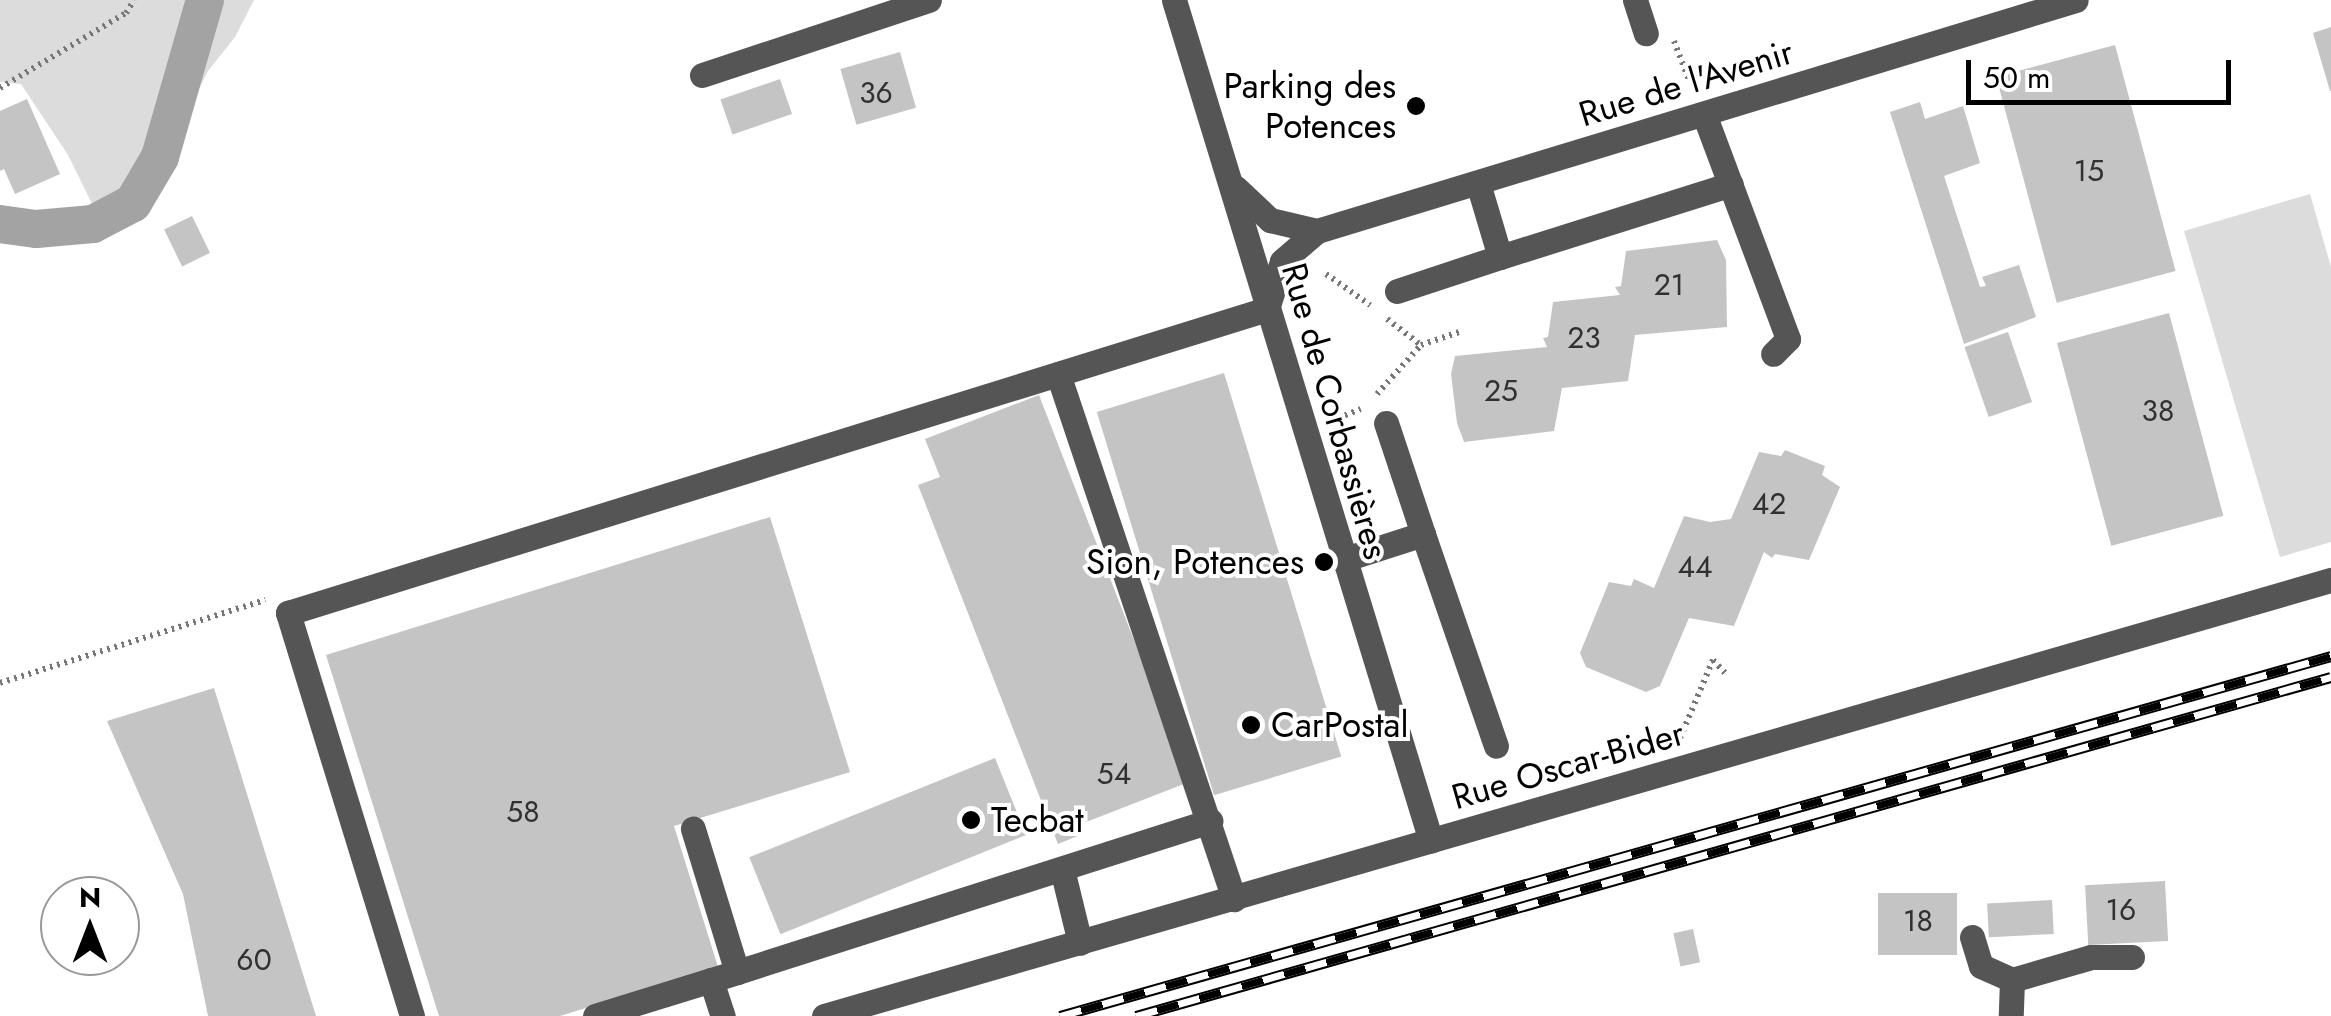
<!DOCTYPE html>
<html>
<head>
<meta charset="utf-8">
<style>
  body { margin:0 }
  #map { position:relative; width:2331px; height:1016px; overflow:hidden; background:#fff; font-family:Jost,sans-serif }
  div>[style] { position:absolute }
  [style*='--x'] { left:calc(var(--x)*1px); top:calc(var(--y)*1px); width:calc(var(--w)*1px); rotate:calc(var(--a)*1deg) }
  .green>* { inset:0; background:#dcdcdc }
  .canal>* { height:38px; margin:-19px; padding:0 19px; transform-origin:19px; border-radius:19px; background:#a3a3a3 }
  .building>* { inset:0; background:#c4c4c4; transform-origin:0 0 }
  .path>* { height:6px; margin-top:-3px; transform-origin:0; background:repeating-linear-gradient(90deg,#777 0 2.5px,transparent 0 7.5px) }
  .minor>* { height:25px; margin:-12.5px; padding:0 12.5px; transform-origin:12.5px; border-radius:12.5px; background:#555 }
  .rail>* { height:11px; margin-top:-5.5px; transform-origin:0; background:repeating-linear-gradient(90deg,#fff 0 22px,#000 0 44px); box-sizing:border-box; border-block:2px solid #000 }
  .dots>* { width:28px; height:28px; translate:-50% -50%; box-sizing:border-box; border:5px solid #fff; border-radius:50% }
  span { translate:-50% -50%; white-space:nowrap; text-align:center; line-height:1.15; -webkit-text-stroke:8px #fff; paint-order:stroke }
  .number-label { font-size:30px; color:#313131 }
  .number-label span { -webkit-text-stroke-width:0 }
  .street-label { font-size:35px; color:#000 }
  .poi-label { font-size:35px; color:#000 }
  .right { translate:-100% -50%; text-align:right }
  .left { translate:0 -50%; text-align:left }
  .north { position:absolute; left:40px; top:876px; width:100px; height:100px; box-sizing:border-box; background:#fff; border:2px solid #999; border-radius:50%; rotate:0deg; font-size:28px; font-weight:700; line-height:40px; text-align:center; color:#000 }
  .north::after { content:''; display:block; margin:auto; width:35px; height:45px; background:#000; clip-path:polygon(50% 0,100% 100%,50% 72%,0 100%) }
  .scale { position:absolute; left:1966px; top:60px; width:265px; height:45px; box-sizing:border-box; border:5px solid #000; border-top:0; padding-left:12px; font-size:30px; line-height:35px; white-space:nowrap; color:#000; -webkit-text-stroke:8px #fff; paint-order:stroke }
</style>
</head>
<body>
<div id="map">
  <div class="green">
    <i style="clip-path:polygon(0 0,254px 0,235px 37px,208px 71px,154px 178px,121px 198px,100px 220px,68px 155px,21px 84px,0 82px)"></i>
    <i style="clip-path:polygon(2310px 194px,2331px 267px,2331px 542px,2280px 557px,2184px 231px)"></i>
  </div>
  <div class="canal">
    <i style="--x:0;--y:224;--w:36;--a:8"></i>
    <i style="--x:36;--y:229;--w:57;--a:-5"></i>
    <i style="--x:93;--y:224;--w:45;--a:-27.7"></i>
    <i style="--x:133;--y:203;--w:53;--a:-59.6"></i>
    <i style="--x:160;--y:157;--w:163;--a:-74"></i>
  </div>
  <div class="building">
    <i style="clip-path:polygon(2331px 27px,2331px 91px,2330px 91px,2313px 33px)"></i>
    <i style="left:2115px;top:45px;width:234px;height:123px;rotate:75deg"></i>
    <i style="left:900px;top:52px;width:58px;height:62px;rotate:74deg"></i>
    <i style="left:780px;top:79px;width:37px;height:63px;rotate:71deg"></i>
    <i style="clip-path:polygon(27px 99px,60px 174px,15px 194px,4px 169px,0 171px,0 111px)"></i>
    <i style="clip-path:polygon(1920px 102px,1925px 119px,1963px 106px,1980px 163px,1944px 176px,1980px 287px,1986px 286px,1982px 277px,2019px 265px,2036px 317px,1964px 344px,1890px 112px)"></i>
    <i style="left:192px;top:216px;width:41px;height:31px;rotate:64deg"></i>
    <i style="clip-path:polygon(1717px 240px,1726px 260px,1727px 327px,1635px 335px,1628px 381px,1562px 388px,1554px 431px,1464px 442px,1457px 423px,1451px 374px,1455px 356px,1547px 347px,1543px 338px,1548px 337px,1553px 302px,1620px 295px,1615px 287px,1621px 286px,1626px 251px)"></i>
    <i style="left:2169px;top:313px;width:210px;height:116px;rotate:75deg"></i>
    <i style="left:2008px;top:332px;width:74px;height:46px;rotate:71deg"></i>
    <i style="left:1224px;top:373px;width:401px;height:133px;rotate:73deg"></i>
    <i style="clip-path:polygon(1039px 395px,1189px 782px,1081px 824px,1085px 833px,1058px 844px,918px 485px,940px 477px,925px 439px)"></i>
    <i style="clip-path:polygon(1785px 450px,1825px 466px,1822px 475px,1840px 487px,1809px 560px,1775px 554px,1772px 558px,1764px 552px,1734px 626px,1689px 618px,1660px 686px,1646px 692px,1586px 667px,1580px 653px,1609px 582px,1631px 586px,1634px 579px,1654px 588px,1684px 516px,1710px 522px,1731px 519px,1759px 452px,1781px 456px)"></i>
    <i style="clip-path:polygon(770px 517px,850px 772px,674px 826px,718px 967px,560px 1016px,439px 1016px,326px 655px)"></i>
    <i style="clip-path:polygon(214px 688px,316px 1016px,208px 1016px,183px 894px,107px 721px)"></i>
    <i style="left:995px;top:758px;width:83px;height:265px;rotate:68deg"></i>
    <i style="left:2165px;top:881px;width:60px;height:80px;rotate:87deg"></i>
    <i style="left:1878px;top:893px;width:79px;height:62px"></i>
    <i style="left:2052px;top:900px;width:34px;height:65px;rotate:87deg"></i>
    <i style="left:1693px;top:929px;width:34px;height:20px;rotate:78deg"></i>
  </div>
  <div class="path">
    <i style="--x:1674;--y:41;--w:45;--a:69.1"></i>
    <i style="--x:0;--y:88;--w:147;--a:-30.8"></i>
    <i style="--x:126;--y:13;--w:15;--a:-58"></i>
    <i style="--x:1326;--y:274;--w:54;--a:35.2"></i>
    <i style="--x:1387;--y:319;--w:43;--a:37.4"></i>
    <i style="--x:1377;--y:394;--w:66;--a:-48.1"></i>
    <i style="--x:1421;--y:345;--w:40;--a:-18.9"></i>
    <i style="--x:1331;--y:421;--w:32;--a:-22"></i>
    <i style="--x:0;--y:683;--w:278;--a:-17.4"></i>
    <i style="--x:1680;--y:738;--w:85;--a:-67.1"></i>
    <i style="--x:1713;--y:660;--w:19;--a:47"></i>
  </div>
  <div class="minor">
    <i style="--x:1174;--y:0;--w:879;--a:73.01"></i>
    <i style="--x:1635;--y:0;--w:35;--a:72"></i>
    <i style="--x:702;--y:75;--w:239;--a:-18.3"></i>
    <i style="--x:1704;--y:114;--w:240;--a:69.5"></i>
    <i style="--x:1788;--y:339;--w:21;--a:135"></i>
    <i style="--x:1236;--y:188;--w:47;--a:43.3"></i>
    <i style="--x:1270;--y:220;--w:48;--a:13.2"></i>
    <i style="--x:1500;--y:257;--w:242;--a:-17.5"></i>
    <i style="--x:1397;--y:291;--w:108;--a:-18.3"></i>
    <i style="--x:1500;--y:257;--w:77;--a:-106.6"></i>
    <i style="--x:1058;--y:374;--w:554;--a:71.47"></i>
    <i style="--x:1423;--y:534;--w:224;--a:71"></i>
    <i style="--x:1342;--y:560;--w:85;--a:-17.8"></i>
    <i style="--x:1423;--y:534;--w:117;--a:-108.4"></i>
    <i style="--x:1062;--y:869;--w:76;--a:76.3"></i>
    <i style="--x:1972;--y:937;--w:30;--a:73"></i>
    <i style="--x:1981;--y:966;--w:34;--a:24"></i>
    <i style="--x:2012;--y:980;--w:36;--a:92"></i>
    <i style="--x:737;--y:972;--w:497;--a:-17.7"></i>
    <i style="--x:711;--y:980;--w:38;--a:72"></i>
    <i style="--x:2012;--y:980;--w:82;--a:-16.2"></i>
    <i style="--x:2091;--y:957;--w:41;--a:0"></i>
    <i style="--x:412;--y:1016;--w:422;--a:-107.1"></i>
    <i style="--x:288;--y:613;--w:1025;--a:-17.25"></i>
    <i style="--x:1267;--y:309;--w:50;--a:-72.6"></i>
    <i style="--x:1282;--y:261;--w:46;--a:-40.6"></i>
    <i style="--x:1317;--y:231;--w:793;--a:-16.93"></i>
    <i style="--x:595;--y:1016;--w:149;--a:-17.2"></i>
    <i style="--x:737;--y:972;--w:150;--a:-107.1"></i>
    <i style="--x:824;--y:1016;--w:1569;--a:-16.14"></i>
  </div>
  <div class="rail">
    <i style="--x:1060;--y:1016;--w:1321;--a:-15.81"></i>
    <i style="--x:1136;--y:1016;--w:1242;--a:-15.84"></i>
  </div>
  <div class="dots">
    <i style="left:1416px;top:106px;background:#000"></i>
    <i style="left:1324px;top:562px;background:#000"></i>
    <i style="left:1251px;top:725px;background:#000"></i>
    <i style="left:971px;top:820px;background:#000"></i>
  </div>
  <div class="number-label">
    <span style="left:876px;top:93px">36</span>
    <span style="left:2089px;top:171px">15</span>
    <span style="left:1669px;top:285px">21</span>
    <span style="left:1584px;top:338px">23</span>
    <span style="left:1501px;top:391px">25</span>
    <span style="left:2158px;top:411px">38</span>
    <span style="left:1769px;top:504px">42</span>
    <span style="left:1695px;top:567px">44</span>
    <span style="left:1114px;top:774px">54</span>
    <span style="left:523px;top:812px">58</span>
    <span style="left:2121px;top:910px">16</span>
    <span style="left:1918px;top:921px">18</span>
    <span style="left:254px;top:960px">60</span>
  </div>
  <div class="street-label">
    <span style="left:1686px;top:83px;rotate:-17deg">Rue de l'Avenir</span>
    <span style="left:1335px;top:411px;rotate:74deg">Rue de Corbassières</span>
    <span style="left:1568px;top:765px;rotate:-16deg">Rue Oscar-Bider</span>
  </div>
  <div class="poi-label">
    <span class="right" style="left:1396px;top:106px">Parking des<br>Potences</span>
    <span class="right" style="left:1304px;top:562px">Sion, Potences</span>
    <span class="left" style="left:1271px;top:725px">CarPostal</span>
    <span class="left" style="left:991px;top:820px">Tecbat</span>
  </div>
  <div class="north">N</div>
  <div class="scale">50 m</div>
</div>
</body>
</html>
